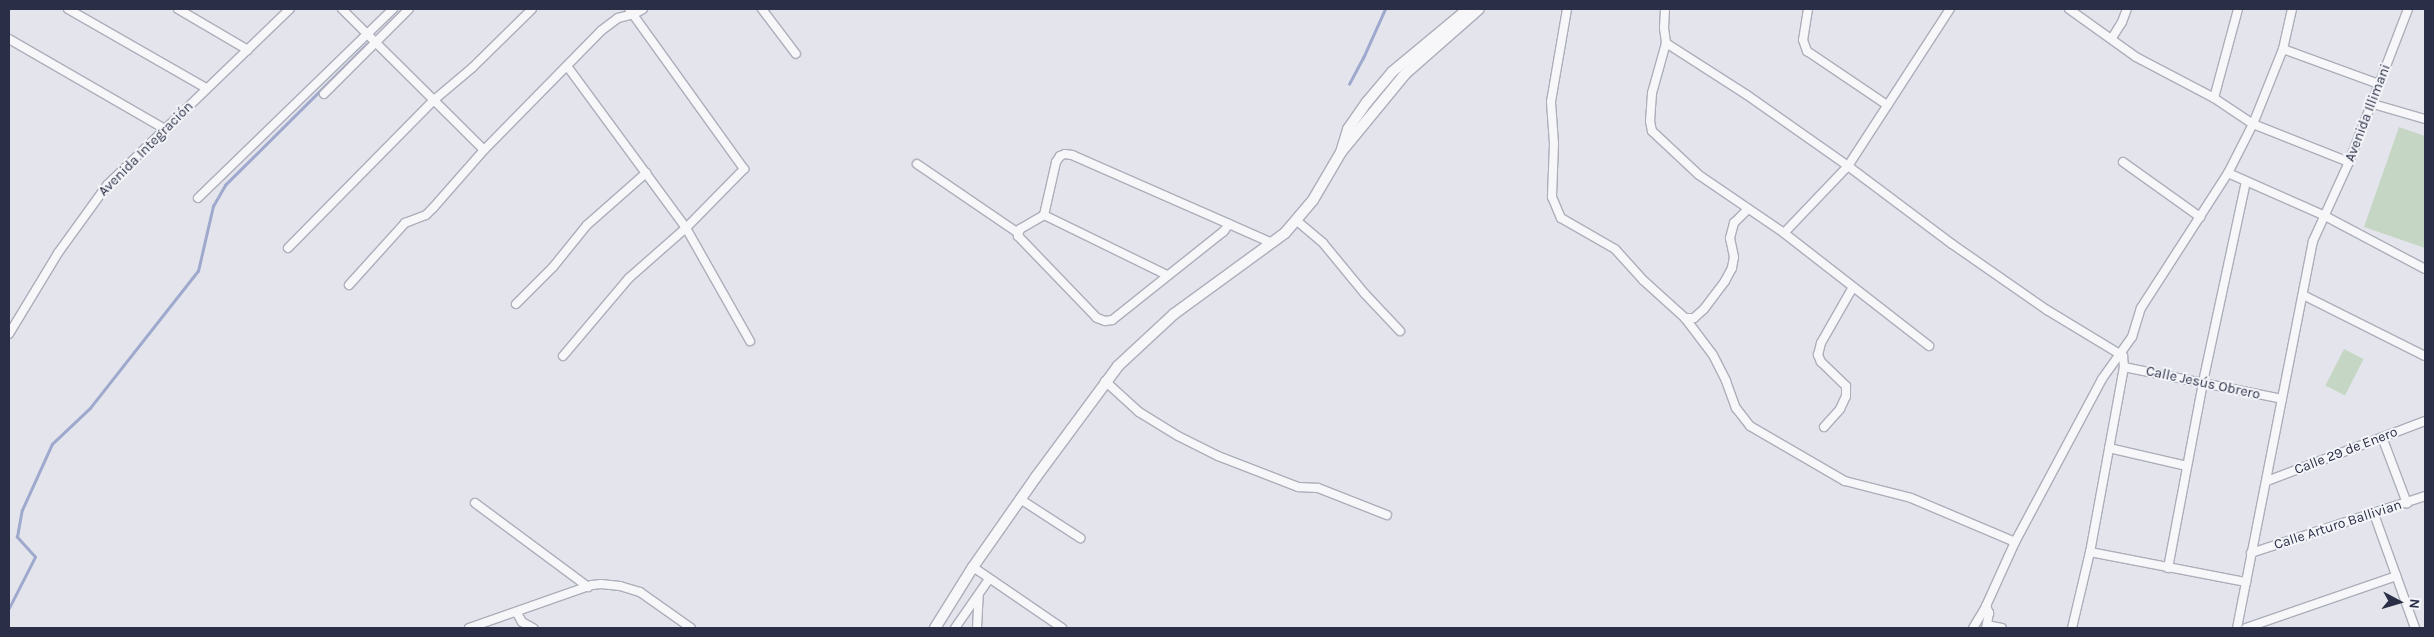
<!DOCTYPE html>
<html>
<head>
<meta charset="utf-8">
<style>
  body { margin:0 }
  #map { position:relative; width:2434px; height:637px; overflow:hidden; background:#e4e5ec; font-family:Karla,sans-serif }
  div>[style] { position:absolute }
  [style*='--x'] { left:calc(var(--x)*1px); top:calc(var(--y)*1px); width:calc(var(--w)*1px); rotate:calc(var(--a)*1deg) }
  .green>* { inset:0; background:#c5d6c5; transform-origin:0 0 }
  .stream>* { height:2.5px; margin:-1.25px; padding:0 1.25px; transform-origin:1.25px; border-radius:1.25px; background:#9ea9cd }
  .roads { filter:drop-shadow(1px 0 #acaeba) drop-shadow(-1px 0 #acaeba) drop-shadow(0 1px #acaeba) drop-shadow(0 -1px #acaeba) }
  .minor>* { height:8px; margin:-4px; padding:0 4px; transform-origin:4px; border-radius:4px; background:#f7f7fa }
  .tertiary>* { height:10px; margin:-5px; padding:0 5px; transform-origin:5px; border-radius:5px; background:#f7f7fa }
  span { translate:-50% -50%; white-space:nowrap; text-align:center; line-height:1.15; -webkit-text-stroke:4px #f4f5f9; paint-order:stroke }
  .street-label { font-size:14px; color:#2a2e46 }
  .frame { position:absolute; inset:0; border:10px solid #2a2e46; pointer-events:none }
  .north { position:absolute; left:2374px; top:577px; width:50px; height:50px; -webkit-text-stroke:4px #f4f5f9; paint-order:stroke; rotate:96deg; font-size:14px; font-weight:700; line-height:20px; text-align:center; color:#2a2e46 }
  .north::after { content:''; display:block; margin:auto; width:18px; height:22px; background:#2a2e46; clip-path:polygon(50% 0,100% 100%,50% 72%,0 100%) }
</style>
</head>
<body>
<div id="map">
  <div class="green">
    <i style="clip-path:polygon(2399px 127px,2425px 136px,2425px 248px,2364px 227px)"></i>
    <i style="left:2344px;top:349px;width:22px;height:41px;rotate:27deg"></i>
  </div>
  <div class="stream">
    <i style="--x:381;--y:31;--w:31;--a:-45"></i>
    <i style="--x:1349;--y:84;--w:30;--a:-62"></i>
    <i style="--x:1363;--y:58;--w:54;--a:-65.8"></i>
    <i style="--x:9;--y:608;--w:57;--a:-63"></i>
    <i style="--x:35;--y:557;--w:27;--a:-132"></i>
    <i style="--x:17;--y:537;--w:27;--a:-80"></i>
    <i style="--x:22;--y:510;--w:72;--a:-65.6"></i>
    <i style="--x:52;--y:444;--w:52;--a:-43.5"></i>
    <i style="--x:90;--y:408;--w:174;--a:-51.8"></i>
    <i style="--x:198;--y:271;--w:67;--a:-77"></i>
    <i style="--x:213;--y:206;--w:24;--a:-60"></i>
    <i style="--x:225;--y:185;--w:200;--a:-44.8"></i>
  </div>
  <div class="roads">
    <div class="minor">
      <i style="--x:68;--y:9;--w:159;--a:29.8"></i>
      <i style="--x:178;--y:9;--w:81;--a:30.4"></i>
      <i style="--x:342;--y:9;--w:200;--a:44.8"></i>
      <i style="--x:762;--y:9;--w:56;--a:52.9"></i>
      <i style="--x:1567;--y:9;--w:94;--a:99.8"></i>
      <i style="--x:1551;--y:102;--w:42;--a:85.9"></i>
      <i style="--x:1554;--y:144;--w:53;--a:92.2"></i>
      <i style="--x:1552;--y:197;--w:23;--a:67"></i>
      <i style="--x:1561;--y:218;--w:62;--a:29.9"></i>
      <i style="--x:1615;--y:249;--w:42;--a:47.9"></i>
      <i style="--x:1643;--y:280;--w:57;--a:42.1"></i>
      <i style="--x:1685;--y:318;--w:46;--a:52.9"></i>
      <i style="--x:1713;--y:355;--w:29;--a:63"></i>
      <i style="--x:1726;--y:381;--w:29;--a:70"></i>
      <i style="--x:1736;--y:408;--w:23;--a:52"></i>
      <i style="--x:1750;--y:426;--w:110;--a:30.1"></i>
      <i style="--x:1845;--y:481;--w:68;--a:14.4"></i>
      <i style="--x:1911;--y:498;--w:113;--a:22.9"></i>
      <i style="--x:1665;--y:9;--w:19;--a:93"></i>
      <i style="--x:1664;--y:28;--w:15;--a:82"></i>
      <i style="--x:1666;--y:43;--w:52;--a:105.6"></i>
      <i style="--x:1652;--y:93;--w:28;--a:94"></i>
      <i style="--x:1650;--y:121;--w:10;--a:79"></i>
      <i style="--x:1652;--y:131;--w:64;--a:43.1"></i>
      <i style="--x:1699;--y:175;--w:103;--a:34.3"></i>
      <i style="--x:1784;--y:233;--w:184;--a:37.9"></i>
      <i style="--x:1808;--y:9;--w:31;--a:99"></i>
      <i style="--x:1803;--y:40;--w:12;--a:70"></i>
      <i style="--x:1807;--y:51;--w:97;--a:34"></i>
      <i style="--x:2069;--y:9;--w:82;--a:35.6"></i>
      <i style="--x:2136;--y:57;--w:88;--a:27.7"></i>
      <i style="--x:2214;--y:98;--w:47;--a:33.7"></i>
      <i style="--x:2253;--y:124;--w:103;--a:21.6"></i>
      <i style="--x:2112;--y:38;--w:19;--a:-58"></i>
      <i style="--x:2122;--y:22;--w:14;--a:-69"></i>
      <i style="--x:9;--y:39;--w:180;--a:30"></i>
      <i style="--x:1666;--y:43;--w:96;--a:32.7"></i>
      <i style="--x:1747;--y:95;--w:123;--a:35.1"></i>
      <i style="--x:1848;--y:166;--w:130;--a:36.9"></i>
      <i style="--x:1952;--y:244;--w:116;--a:34.8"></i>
      <i style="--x:2047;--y:310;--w:89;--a:31.2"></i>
      <i style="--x:2123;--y:356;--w:11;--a:85"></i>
      <i style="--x:2124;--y:367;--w:188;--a:100.4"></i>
      <i style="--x:2090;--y:552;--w:78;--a:103.3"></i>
      <i style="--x:2283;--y:49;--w:102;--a:20"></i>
      <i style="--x:567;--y:66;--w:201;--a:53.7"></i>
      <i style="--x:686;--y:228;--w:130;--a:60.5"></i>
      <i style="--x:324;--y:94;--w:120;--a:-45"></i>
      <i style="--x:2214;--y:98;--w:92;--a:-74.9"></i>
      <i style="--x:2373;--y:104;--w:54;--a:16.1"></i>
      <i style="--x:2123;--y:162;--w:95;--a:35.5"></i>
      <i style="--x:917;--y:164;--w:122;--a:34.3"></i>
      <i style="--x:2228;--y:173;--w:106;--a:23.9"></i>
      <i style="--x:2325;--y:216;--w:113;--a:27.9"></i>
      <i style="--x:198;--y:198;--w:272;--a:-44.1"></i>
      <i style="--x:1044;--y:215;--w:137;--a:26"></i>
      <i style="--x:1297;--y:221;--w:34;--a:40"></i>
      <i style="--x:1323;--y:243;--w:66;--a:50.5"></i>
      <i style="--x:1365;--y:294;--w:51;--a:46.6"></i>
      <i style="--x:1229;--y:224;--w:9;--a:126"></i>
      <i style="--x:1224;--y:231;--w:143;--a:141.5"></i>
      <i style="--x:1112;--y:320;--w:7;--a:172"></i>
      <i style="--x:1105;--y:321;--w:9;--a:-159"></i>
      <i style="--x:1097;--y:318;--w:114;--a:-133.9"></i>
      <i style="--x:1018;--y:236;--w:7;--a:-74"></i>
      <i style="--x:1020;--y:229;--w:28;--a:-30"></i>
      <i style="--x:1044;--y:215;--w:54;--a:-77.2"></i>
      <i style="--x:1056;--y:162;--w:7;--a:-56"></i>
      <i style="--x:1060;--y:156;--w:5;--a:-22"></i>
      <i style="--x:1065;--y:154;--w:7;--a:8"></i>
      <i style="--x:1072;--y:155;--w:171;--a:23.7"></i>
      <i style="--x:1229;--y:224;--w:47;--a:23.8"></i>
      <i style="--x:1784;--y:233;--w:93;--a:-46.3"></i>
      <i style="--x:1848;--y:166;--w:187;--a:-57"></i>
      <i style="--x:288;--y:248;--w:208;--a:-45.4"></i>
      <i style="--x:434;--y:100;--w:50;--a:-40.1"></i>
      <i style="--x:472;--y:68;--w:84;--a:-44.5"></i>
      <i style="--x:349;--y:285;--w:84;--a:-47.9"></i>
      <i style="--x:405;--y:223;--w:22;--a:-21"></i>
      <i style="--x:426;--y:215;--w:10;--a:-45"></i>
      <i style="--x:433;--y:208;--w:77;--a:-48.7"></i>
      <i style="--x:484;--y:150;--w:168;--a:-45.5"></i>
      <i style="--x:602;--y:30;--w:20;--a:-37"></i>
      <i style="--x:618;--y:18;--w:16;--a:-14"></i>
      <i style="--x:634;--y:14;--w:10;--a:-29"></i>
      <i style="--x:2303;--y:295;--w:136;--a:26.6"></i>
      <i style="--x:516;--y:304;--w:52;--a:-45"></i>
      <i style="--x:553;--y:267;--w:54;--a:-51"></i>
      <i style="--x:587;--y:225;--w:79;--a:-41.4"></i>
      <i style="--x:1685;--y:318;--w:9;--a:0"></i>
      <i style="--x:1694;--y:318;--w:13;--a:-42"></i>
      <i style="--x:1704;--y:309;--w:35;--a:-53"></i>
      <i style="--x:1725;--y:281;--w:15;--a:-62"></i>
      <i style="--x:1732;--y:268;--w:11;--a:-80"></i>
      <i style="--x:1734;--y:257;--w:19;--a:-102"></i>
      <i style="--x:1730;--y:238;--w:16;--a:-75"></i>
      <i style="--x:1734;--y:223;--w:20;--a:-45"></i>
      <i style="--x:9;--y:334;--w:95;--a:-58.8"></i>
      <i style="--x:58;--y:253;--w:85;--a:-54.1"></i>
      <i style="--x:108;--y:184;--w:252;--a:-43.9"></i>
      <i style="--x:563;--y:356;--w:102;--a:-49.8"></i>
      <i style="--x:629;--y:278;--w:76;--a:-41.3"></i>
      <i style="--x:686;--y:228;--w:83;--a:-45.5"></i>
      <i style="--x:744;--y:169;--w:197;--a:-125.7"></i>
      <i style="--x:2124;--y:367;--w:161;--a:11.4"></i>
      <i style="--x:1105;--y:381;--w:46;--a:42.4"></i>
      <i style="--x:1139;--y:412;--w:46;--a:31.6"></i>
      <i style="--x:1178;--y:436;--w:45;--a:26.6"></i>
      <i style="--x:1218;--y:456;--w:86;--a:21.2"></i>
      <i style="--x:1298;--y:487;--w:20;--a:3"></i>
      <i style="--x:1318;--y:488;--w:74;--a:21.4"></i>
      <i style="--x:1824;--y:427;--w:24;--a:-48"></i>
      <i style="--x:1840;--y:409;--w:14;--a:-65"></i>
      <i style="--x:1846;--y:396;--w:10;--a:-90"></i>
      <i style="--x:1846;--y:386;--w:35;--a:-136"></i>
      <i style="--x:1821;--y:362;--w:8;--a:-113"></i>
      <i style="--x:1818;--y:355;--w:12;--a:-76"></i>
      <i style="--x:1821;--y:343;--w:64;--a:-60.3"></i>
      <i style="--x:2382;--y:437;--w:71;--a:69.3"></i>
      <i style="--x:2109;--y:448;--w:80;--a:13"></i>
      <i style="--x:2267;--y:481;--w:169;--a:-20.8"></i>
      <i style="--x:1020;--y:499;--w:72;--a:33"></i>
      <i style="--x:475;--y:503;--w:141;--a:36.6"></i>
      <i style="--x:2374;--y:514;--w:121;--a:70.2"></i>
      <i style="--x:2090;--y:552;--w:159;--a:10.9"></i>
      <i style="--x:2251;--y:553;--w:183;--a:-18.1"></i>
      <i style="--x:973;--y:567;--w:108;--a:34.4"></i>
      <i style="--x:2168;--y:568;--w:189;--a:-79.3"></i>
      <i style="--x:2203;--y:382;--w:205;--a:-77.9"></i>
      <i style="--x:1986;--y:606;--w:8;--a:67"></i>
      <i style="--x:1989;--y:613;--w:15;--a:101"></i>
      <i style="--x:517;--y:613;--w:10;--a:61"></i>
      <i style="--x:522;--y:622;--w:13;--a:29"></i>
      <i style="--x:1987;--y:625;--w:15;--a:11"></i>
      <i style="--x:469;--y:628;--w:130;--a:-19.3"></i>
      <i style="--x:592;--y:585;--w:9;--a:-6"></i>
      <i style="--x:601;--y:584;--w:19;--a:6"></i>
      <i style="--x:620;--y:586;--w:21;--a:17"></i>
      <i style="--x:640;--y:592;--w:62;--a:35.2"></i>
      <i style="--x:955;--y:628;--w:60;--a:-55.2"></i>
      <i style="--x:977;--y:628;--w:33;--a:-87"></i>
      <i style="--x:1973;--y:628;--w:26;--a:-59"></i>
      <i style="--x:1986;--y:606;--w:70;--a:-65.6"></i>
      <i style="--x:2015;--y:542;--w:185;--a:-61.9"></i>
      <i style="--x:2102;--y:379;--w:52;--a:-54.5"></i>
      <i style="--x:2132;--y:337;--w:30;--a:-73"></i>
      <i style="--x:2141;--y:308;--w:161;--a:-57.2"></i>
      <i style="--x:2228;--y:173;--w:55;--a:-63"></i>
      <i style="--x:2253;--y:124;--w:81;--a:-68.2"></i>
      <i style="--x:2283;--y:49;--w:41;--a:-77.3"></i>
      <i style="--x:2237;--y:628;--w:394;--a:-78.9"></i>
      <i style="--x:2313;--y:241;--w:87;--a:-65.5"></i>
      <i style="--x:2349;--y:162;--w:164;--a:-68.9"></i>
      <i style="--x:2246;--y:628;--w:159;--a:-19.1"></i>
    </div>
    <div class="tertiary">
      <i style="--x:1342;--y:149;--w:21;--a:-73"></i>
      <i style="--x:1348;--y:129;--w:33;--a:-55"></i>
      <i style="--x:1367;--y:102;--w:39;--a:-50"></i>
      <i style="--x:1392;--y:72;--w:92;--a:-39.7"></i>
      <i style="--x:1463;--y:13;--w:11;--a:-22"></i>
      <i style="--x:935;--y:628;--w:72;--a:-58.1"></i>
      <i style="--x:973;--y:567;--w:110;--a:-55"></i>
      <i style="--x:1036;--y:477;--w:138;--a:-53.5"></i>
      <i style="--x:1118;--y:366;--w:76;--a:-42.9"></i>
      <i style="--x:1174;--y:314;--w:137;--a:-36.1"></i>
      <i style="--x:1285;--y:233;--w:43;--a:-49.7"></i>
      <i style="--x:1313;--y:200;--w:56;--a:-59.7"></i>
      <i style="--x:1341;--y:152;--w:101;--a:-50.6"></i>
      <i style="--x:1405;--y:74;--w:98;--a:-41.3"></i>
    </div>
  </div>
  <div class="street-label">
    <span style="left:2368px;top:113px;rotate:-69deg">Avenida Illimani</span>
    <span style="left:146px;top:149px;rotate:-45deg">Avenida Integración</span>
    <span style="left:2203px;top:383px;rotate:12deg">Calle Jesús Obrero</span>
    <span style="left:2346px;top:451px;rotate:-21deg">Calle 29 de Enero</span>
    <span style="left:2338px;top:525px;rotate:-18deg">Calle Arturo Ballivian</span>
  </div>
  <div class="frame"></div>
  <div class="north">N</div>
</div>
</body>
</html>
